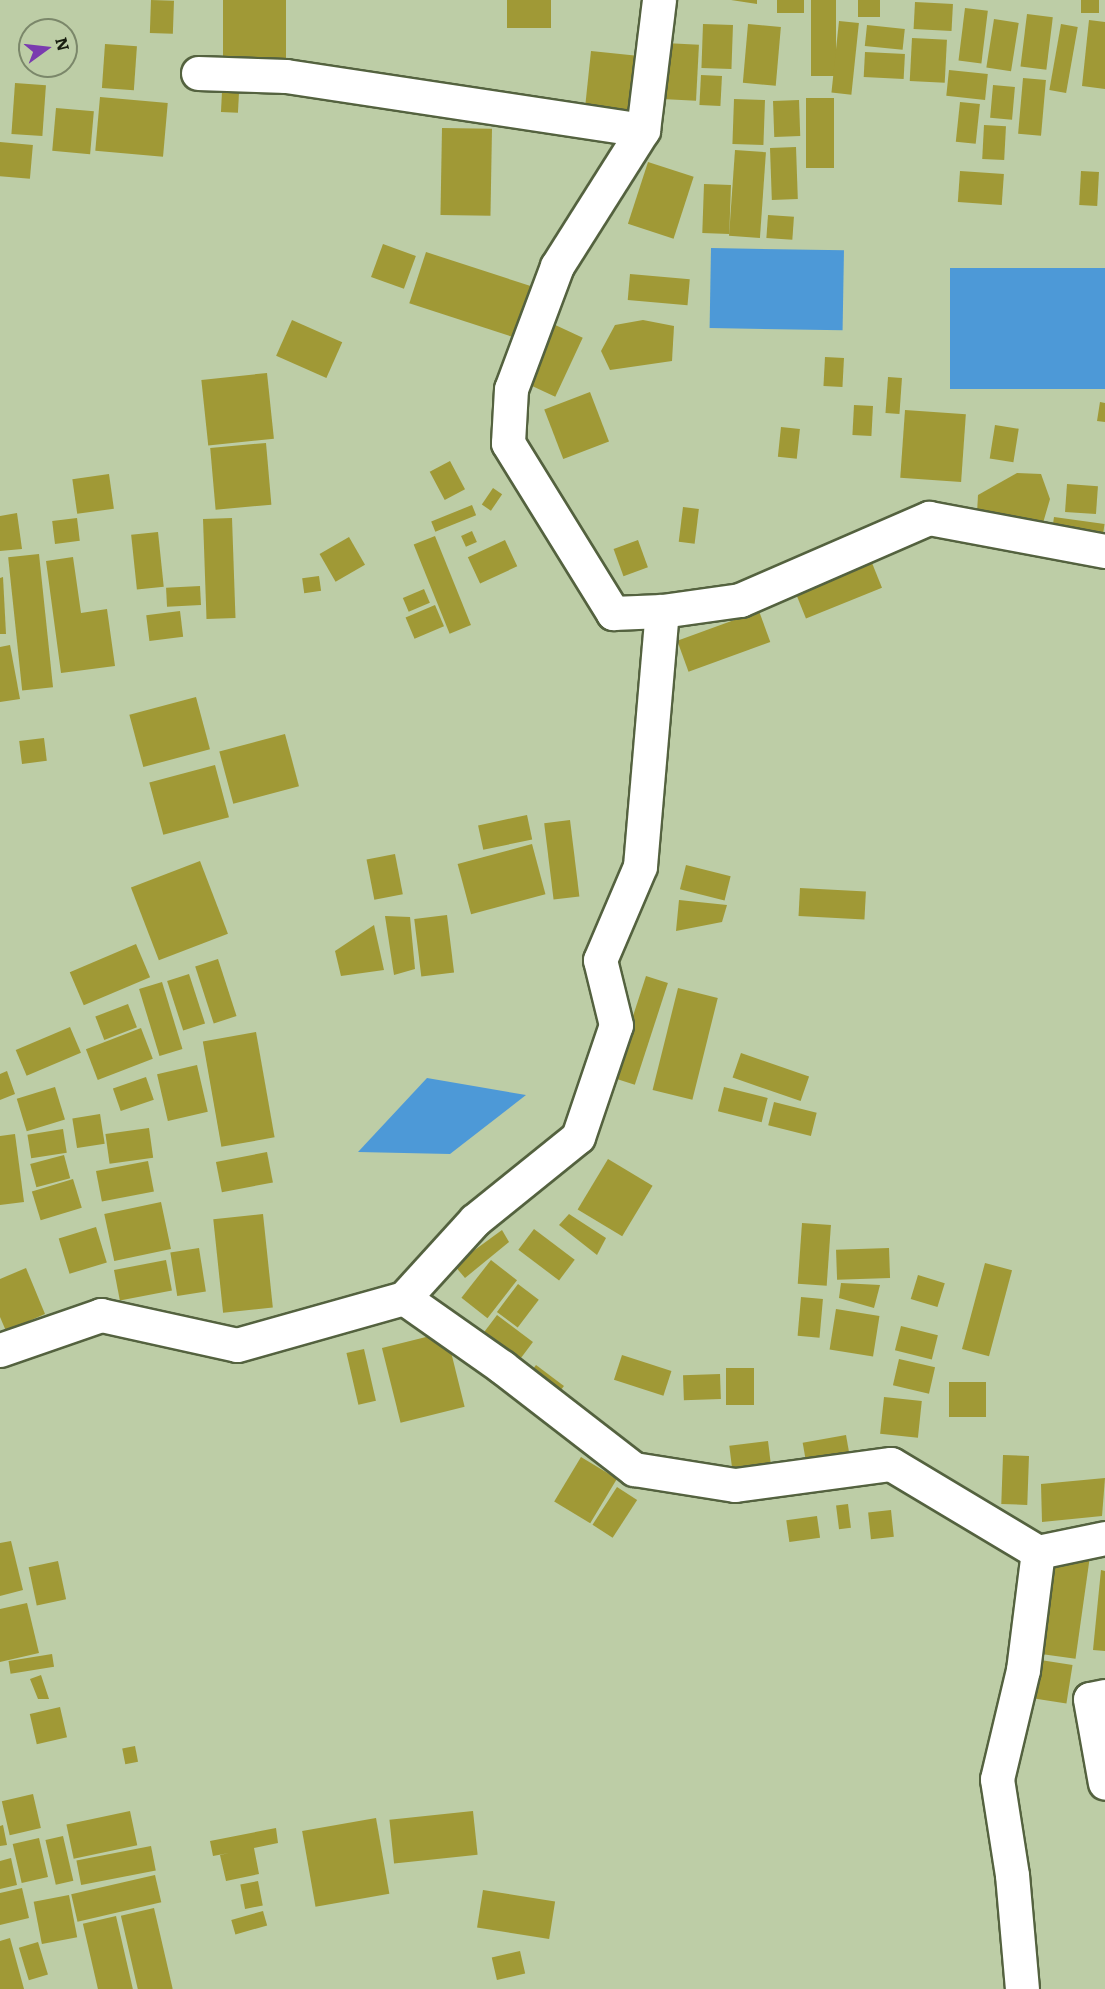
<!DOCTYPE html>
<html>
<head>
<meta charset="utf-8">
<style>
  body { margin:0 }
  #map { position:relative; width:1105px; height:1989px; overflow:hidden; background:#bdcda6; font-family:Literata,serif }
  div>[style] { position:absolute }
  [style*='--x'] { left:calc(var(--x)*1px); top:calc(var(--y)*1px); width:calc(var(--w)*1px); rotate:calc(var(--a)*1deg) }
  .water>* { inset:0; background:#4d99d7; transform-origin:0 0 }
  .building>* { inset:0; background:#a09936; transform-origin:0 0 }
  .roads { filter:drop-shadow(2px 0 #54623f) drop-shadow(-2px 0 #54623f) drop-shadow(0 2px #54623f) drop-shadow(0 -2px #54623f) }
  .minor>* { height:33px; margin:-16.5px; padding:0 16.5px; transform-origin:16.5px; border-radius:16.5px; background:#fff }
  span { translate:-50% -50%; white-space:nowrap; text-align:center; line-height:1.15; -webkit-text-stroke:6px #bdcda6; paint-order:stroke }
  .north { position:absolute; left:18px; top:18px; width:60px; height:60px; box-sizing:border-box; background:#bdcda6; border:2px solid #7b876a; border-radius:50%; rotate:75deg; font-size:16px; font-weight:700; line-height:24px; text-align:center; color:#181d0f }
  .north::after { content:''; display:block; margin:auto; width:21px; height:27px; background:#7a3baf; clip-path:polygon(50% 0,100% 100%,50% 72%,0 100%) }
</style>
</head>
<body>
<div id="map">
  <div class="water">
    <i style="left:711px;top:248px;width:133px;height:80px;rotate:1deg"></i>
    <i style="left:1105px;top:268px;width:121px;height:155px;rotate:90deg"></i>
    <i style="clip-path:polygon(427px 1078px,526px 1095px,450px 1154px,358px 1152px)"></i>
  </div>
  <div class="building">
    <i style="left:151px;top:0;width:23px;height:33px;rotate:2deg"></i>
    <i style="left:223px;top:0;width:63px;height:58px"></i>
    <i style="left:507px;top:0;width:44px;height:28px"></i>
    <i style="clip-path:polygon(731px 0,757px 0,757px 4px)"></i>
    <i style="left:777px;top:0;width:27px;height:13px"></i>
    <i style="left:811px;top:0;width:25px;height:76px"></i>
    <i style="left:858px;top:0;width:22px;height:17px"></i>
    <i style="left:1081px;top:0;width:18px;height:13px"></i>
    <i style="left:915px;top:2px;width:38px;height:27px;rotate:3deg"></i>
    <i style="left:965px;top:8px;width:23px;height:53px;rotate:7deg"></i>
    <i style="left:1027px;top:14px;width:26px;height:53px;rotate:7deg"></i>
    <i style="left:994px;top:19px;width:25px;height:49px;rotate:9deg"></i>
    <i style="clip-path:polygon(1089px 20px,1105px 22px,1105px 89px,1082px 86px)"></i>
    <i style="left:839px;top:21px;width:20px;height:72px;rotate:6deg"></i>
    <i style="left:703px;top:24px;width:30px;height:44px;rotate:2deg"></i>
    <i style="left:748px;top:24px;width:33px;height:59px;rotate:5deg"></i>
    <i style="left:1061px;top:24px;width:17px;height:67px;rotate:10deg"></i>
    <i style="left:867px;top:25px;width:38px;height:21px;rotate:6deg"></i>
    <i style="left:912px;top:38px;width:35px;height:43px;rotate:3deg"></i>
    <i style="left:665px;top:43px;width:34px;height:56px;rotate:3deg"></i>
    <i style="left:105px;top:44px;width:32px;height:44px;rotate:4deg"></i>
    <i style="left:591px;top:51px;width:51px;height:63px;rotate:6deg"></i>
    <i style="left:865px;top:52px;width:40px;height:25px;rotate:3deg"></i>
    <i style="left:949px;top:70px;width:39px;height:26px;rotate:6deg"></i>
    <i style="left:701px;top:75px;width:21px;height:30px;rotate:3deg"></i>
    <i style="left:1023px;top:78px;width:23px;height:56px;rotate:5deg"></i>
    <i style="left:15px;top:83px;width:31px;height:51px;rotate:4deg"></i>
    <i style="left:993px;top:85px;width:22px;height:33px;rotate:5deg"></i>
    <i style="left:222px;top:92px;width:17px;height:20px;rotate:3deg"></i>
    <i style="left:100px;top:97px;width:68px;height:54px;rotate:5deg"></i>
    <i style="left:806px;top:98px;width:28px;height:70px"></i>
    <i style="left:734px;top:99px;width:31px;height:45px;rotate:2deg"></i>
    <i style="left:799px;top:100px;width:36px;height:26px;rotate:88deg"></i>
    <i style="left:960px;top:102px;width:20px;height:40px;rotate:6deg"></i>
    <i style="left:56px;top:108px;width:38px;height:43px;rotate:5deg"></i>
    <i style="left:984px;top:125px;width:22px;height:34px;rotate:3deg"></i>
    <i style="left:442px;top:128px;width:50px;height:87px;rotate:1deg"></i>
    <i style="left:0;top:142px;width:33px;height:34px;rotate:5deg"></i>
    <i style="left:796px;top:147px;width:52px;height:26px;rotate:88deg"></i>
    <i style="left:735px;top:150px;width:31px;height:86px;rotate:4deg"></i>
    <i style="left:648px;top:162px;width:48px;height:65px;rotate:18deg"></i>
    <i style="left:960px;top:171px;width:44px;height:31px;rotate:4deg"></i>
    <i style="left:1081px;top:171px;width:18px;height:34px;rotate:3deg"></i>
    <i style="left:704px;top:184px;width:27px;height:49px;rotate:2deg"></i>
    <i style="left:768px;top:215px;width:26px;height:23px;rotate:4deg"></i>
    <i style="left:383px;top:244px;width:35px;height:35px;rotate:20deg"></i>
    <i style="left:426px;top:252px;width:114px;height:54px;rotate:18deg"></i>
    <i style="left:630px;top:274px;width:60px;height:26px;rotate:5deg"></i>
    <i style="left:292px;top:320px;width:55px;height:39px;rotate:24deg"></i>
    <i style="clip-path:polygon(643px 320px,674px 326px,672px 361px,610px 370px,601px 351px,615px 325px)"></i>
    <i style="left:551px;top:323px;width:35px;height:65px;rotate:25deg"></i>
    <i style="left:825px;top:357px;width:19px;height:29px;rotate:3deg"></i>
    <i style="left:267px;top:373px;width:66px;height:66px;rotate:84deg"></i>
    <i style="left:888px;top:377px;width:14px;height:36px;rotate:4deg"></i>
    <i style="left:590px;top:392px;width:53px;height:49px;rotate:69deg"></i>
    <i style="clip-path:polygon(1100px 402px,1105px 403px,1105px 422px,1097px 421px)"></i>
    <i style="left:854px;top:405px;width:19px;height:30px;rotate:3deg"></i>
    <i style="left:905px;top:410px;width:61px;height:68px;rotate:4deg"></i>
    <i style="left:995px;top:425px;width:24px;height:34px;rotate:9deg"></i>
    <i style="left:781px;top:427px;width:19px;height:30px;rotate:6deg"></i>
    <i style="left:266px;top:443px;width:62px;height:56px;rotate:85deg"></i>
    <i style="left:450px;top:461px;width:32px;height:23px;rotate:62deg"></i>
    <i style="clip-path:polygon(1017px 473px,1041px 474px,1050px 499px,1043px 523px,977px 514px,978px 495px)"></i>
    <i style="left:109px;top:474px;width:35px;height:37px;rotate:82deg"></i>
    <i style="left:1067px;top:484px;width:31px;height:28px;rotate:4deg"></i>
    <i style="left:493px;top:488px;width:11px;height:20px;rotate:34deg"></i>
    <i style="left:472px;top:505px;width:11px;height:44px;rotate:68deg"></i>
    <i style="left:683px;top:507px;width:16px;height:35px;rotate:7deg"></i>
    <i style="clip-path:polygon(17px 513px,22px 549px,0 551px,0 516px)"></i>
    <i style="left:1054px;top:517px;width:51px;height:21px;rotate:8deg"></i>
    <i style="left:77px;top:518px;width:23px;height:25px;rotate:83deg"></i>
    <i style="left:232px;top:518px;width:100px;height:29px;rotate:88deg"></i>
    <i style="left:472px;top:531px;width:12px;height:12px;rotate:66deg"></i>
    <i style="left:158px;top:532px;width:55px;height:27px;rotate:84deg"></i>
    <i style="left:435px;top:536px;width:96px;height:23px;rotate:68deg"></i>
    <i style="left:349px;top:537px;width:32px;height:34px;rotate:60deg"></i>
    <i style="left:505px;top:540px;width:29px;height:41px;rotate:65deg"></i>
    <i style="left:638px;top:540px;width:29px;height:26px;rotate:70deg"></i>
    <i style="left:39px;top:554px;width:134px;height:31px;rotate:84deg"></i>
    <i style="clip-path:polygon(73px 557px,81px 613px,107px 609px,115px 666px,61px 673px,46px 561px)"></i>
    <i style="left:870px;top:558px;width:32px;height:82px;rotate:68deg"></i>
    <i style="left:319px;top:576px;width:15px;height:17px;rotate:82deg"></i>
    <i style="clip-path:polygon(3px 577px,6px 634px,0 634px,0 578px)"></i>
    <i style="left:200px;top:586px;width:19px;height:34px;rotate:87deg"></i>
    <i style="left:424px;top:589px;width:15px;height:23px;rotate:67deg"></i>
    <i style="left:435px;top:605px;width:23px;height:32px;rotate:67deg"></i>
    <i style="left:180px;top:611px;width:26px;height:34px;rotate:83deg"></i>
    <i style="left:759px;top:611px;width:33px;height:87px;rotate:70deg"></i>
    <i style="clip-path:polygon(10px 645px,20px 699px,0 702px,0 647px)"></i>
    <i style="left:196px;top:697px;width:54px;height:69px;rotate:75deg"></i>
    <i style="left:285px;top:734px;width:54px;height:68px;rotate:75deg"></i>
    <i style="left:44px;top:738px;width:23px;height:25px;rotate:83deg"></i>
    <i style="left:215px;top:765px;width:54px;height:68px;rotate:75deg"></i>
    <i style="left:527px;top:815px;width:25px;height:50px;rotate:78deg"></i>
    <i style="left:570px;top:820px;width:77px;height:26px;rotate:83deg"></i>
    <i style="left:532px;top:844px;width:52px;height:77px;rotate:75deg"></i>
    <i style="left:395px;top:854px;width:41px;height:29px;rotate:79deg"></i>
    <i style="left:200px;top:861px;width:78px;height:74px;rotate:69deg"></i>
    <i style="left:686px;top:865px;width:46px;height:25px;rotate:14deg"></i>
    <i style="left:800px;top:888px;width:66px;height:28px;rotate:3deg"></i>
    <i style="clip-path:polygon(679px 900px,727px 905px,722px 922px,676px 931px)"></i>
    <i style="left:447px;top:915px;width:58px;height:33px;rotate:83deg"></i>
    <i style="clip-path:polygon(385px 916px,410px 917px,415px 969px,394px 975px)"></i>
    <i style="clip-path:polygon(374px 925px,384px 970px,341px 976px,335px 951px)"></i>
    <i style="left:136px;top:944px;width:36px;height:72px;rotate:67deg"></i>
    <i style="left:218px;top:959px;width:60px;height:24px;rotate:72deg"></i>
    <i style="left:189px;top:974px;width:52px;height:23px;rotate:72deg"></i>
    <i style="left:646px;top:976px;width:23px;height:107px;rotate:18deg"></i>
    <i style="left:162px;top:982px;width:70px;height:24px;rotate:73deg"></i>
    <i style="left:678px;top:988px;width:41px;height:105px;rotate:14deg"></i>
    <i style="left:128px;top:1004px;width:25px;height:35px;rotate:69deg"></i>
    <i style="left:70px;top:1027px;width:28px;height:59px;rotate:67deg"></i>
    <i style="left:141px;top:1028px;width:33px;height:59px;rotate:69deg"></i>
    <i style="left:256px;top:1032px;width:107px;height:54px;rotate:80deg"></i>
    <i style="left:741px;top:1053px;width:72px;height:26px;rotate:19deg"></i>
    <i style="left:197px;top:1065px;width:48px;height:41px;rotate:77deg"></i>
    <i style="clip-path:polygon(7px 1071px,15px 1094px,0 1100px,0 1074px)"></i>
    <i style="left:146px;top:1077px;width:24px;height:35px;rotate:71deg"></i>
    <i style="left:55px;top:1087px;width:34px;height:40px;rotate:73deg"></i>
    <i style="left:724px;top:1087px;width:45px;height:25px;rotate:14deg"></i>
    <i style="left:774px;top:1102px;width:44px;height:24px;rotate:14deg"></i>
    <i style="left:100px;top:1114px;width:30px;height:28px;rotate:81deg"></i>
    <i style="left:149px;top:1128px;width:30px;height:44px;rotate:82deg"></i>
    <i style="left:63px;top:1129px;width:24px;height:36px;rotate:81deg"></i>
    <i style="clip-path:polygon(15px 1134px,24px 1202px,0 1205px,0 1136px)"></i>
    <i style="left:267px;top:1152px;width:31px;height:52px;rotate:79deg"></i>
    <i style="left:64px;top:1155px;width:24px;height:35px;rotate:75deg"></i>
    <i style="left:608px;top:1159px;width:52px;height:59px;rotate:31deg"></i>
    <i style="left:148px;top:1161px;width:31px;height:53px;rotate:79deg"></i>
    <i style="left:73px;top:1179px;width:30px;height:43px;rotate:73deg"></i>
    <i style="left:161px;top:1202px;width:48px;height:58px;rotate:78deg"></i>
    <i style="left:263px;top:1214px;width:94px;height:50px;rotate:84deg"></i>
    <i style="clip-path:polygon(569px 1214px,606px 1238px,597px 1255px,559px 1225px)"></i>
    <i style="left:802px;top:1223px;width:29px;height:61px;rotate:4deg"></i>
    <i style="left:96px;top:1227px;width:37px;height:39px;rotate:73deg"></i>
    <i style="left:534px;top:1229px;width:51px;height:26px;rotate:37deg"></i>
    <i style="clip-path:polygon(502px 1230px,509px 1242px,465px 1278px,454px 1265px)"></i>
    <i style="left:199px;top:1248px;width:44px;height:29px;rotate:81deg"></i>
    <i style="left:889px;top:1248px;width:30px;height:53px;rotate:88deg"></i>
    <i style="left:166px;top:1260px;width:31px;height:53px;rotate:79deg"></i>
    <i style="left:491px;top:1260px;width:33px;height:48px;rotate:38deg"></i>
    <i style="left:985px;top:1263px;width:28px;height:89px;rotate:15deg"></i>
    <i style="clip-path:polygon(26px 1268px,45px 1314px,6px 1331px,0 1317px,0 1279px)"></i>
    <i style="left:918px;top:1275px;width:28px;height:25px;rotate:17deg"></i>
    <i style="clip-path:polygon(841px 1283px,880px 1285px,874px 1308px,839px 1298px)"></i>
    <i style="left:518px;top:1284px;width:26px;height:35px;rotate:37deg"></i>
    <i style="left:801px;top:1297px;width:22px;height:39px;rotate:5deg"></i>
    <i style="left:836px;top:1309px;width:44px;height:41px;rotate:9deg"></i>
    <i style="left:497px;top:1315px;width:45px;height:35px;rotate:37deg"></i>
    <i style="left:901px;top:1326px;width:38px;height:25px;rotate:14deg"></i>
    <i style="left:446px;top:1332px;width:77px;height:66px;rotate:76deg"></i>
    <i style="left:364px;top:1349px;width:53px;height:18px;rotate:77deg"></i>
    <i style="left:622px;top:1355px;width:52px;height:26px;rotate:18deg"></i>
    <i style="left:899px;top:1359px;width:37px;height:27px;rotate:13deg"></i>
    <i style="left:536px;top:1365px;width:35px;height:17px;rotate:37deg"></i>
    <i style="left:726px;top:1368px;width:28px;height:37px"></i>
    <i style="left:720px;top:1374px;width:25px;height:37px;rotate:88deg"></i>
    <i style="left:949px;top:1382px;width:37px;height:35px"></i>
    <i style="left:884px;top:1397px;width:38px;height:37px;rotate:6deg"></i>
    <i style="left:846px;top:1435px;width:29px;height:44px;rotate:80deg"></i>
    <i style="left:768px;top:1441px;width:25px;height:39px;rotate:83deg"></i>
    <i style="left:1003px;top:1455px;width:26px;height:49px;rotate:2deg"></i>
    <i style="left:581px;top:1457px;width:42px;height:52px;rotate:31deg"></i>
    <i style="clip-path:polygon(1105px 1478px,1102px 1516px,1042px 1522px,1041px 1484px)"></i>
    <i style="left:617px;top:1487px;width:24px;height:45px;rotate:33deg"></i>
    <i style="left:848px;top:1504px;width:24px;height:12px;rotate:83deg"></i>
    <i style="left:891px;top:1510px;width:27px;height:23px;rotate:84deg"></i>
    <i style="left:817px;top:1516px;width:22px;height:31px;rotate:82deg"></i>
    <i style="clip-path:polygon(11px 1541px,23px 1590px,0 1596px,0 1543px)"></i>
    <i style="left:1048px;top:1553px;width:42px;height:101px;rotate:8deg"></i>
    <i style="left:58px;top:1561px;width:39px;height:30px;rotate:78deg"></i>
    <i style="clip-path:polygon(1101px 1570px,1105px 1571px,1105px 1651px,1093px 1650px)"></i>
    <i style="clip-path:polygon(27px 1603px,39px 1653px,0 1662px,0 1609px)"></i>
    <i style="left:52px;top:1654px;width:13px;height:44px;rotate:81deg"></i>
    <i style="left:1034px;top:1659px;width:39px;height:39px;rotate:9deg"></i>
    <i style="clip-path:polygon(41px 1675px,49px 1699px,38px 1699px,30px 1679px)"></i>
    <i style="left:60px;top:1707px;width:31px;height:31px;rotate:77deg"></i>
    <i style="left:135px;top:1746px;width:16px;height:13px;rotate:79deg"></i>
    <i style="left:33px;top:1794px;width:35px;height:32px;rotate:77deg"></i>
    <i style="left:130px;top:1811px;width:35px;height:65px;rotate:78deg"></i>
    <i style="left:473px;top:1811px;width:44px;height:84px;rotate:84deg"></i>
    <i style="left:376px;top:1818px;width:77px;height:75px;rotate:80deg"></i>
    <i style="clip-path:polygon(3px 1825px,7px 1845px,0 1846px,0 1826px)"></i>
    <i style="clip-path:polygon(276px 1828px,278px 1843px,254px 1848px,259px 1874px,226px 1881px,220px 1855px,229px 1853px,213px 1856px,210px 1841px)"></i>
    <i style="left:63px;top:1836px;width:46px;height:18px;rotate:77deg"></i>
    <i style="left:39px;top:1838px;width:40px;height:27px;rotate:77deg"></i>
    <i style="left:151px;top:1846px;width:25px;height:76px;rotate:79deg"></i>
    <i style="clip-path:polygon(11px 1858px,17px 1885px,0 1889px,0 1861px)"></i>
    <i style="left:155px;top:1875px;width:28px;height:86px;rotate:77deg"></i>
    <i style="left:258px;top:1881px;width:25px;height:18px;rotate:79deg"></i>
    <i style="clip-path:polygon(22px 1888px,29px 1918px,0 1925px,0 1893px)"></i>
    <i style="left:483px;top:1890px;width:73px;height:38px;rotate:9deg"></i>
    <i style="left:69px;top:1895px;width:43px;height:36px;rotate:79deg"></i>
    <i style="left:154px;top:1908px;width:83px;height:34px;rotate:77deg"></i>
    <i style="left:263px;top:1911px;width:15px;height:33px;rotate:74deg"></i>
    <i style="left:116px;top:1916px;width:75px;height:34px;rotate:77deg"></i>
    <i style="clip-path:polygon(10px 1938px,24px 1989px,0 1989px,0 1941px)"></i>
    <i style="left:38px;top:1942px;width:34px;height:20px;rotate:73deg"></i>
    <i style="left:520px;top:1951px;width:23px;height:29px;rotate:77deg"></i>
  </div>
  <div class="roads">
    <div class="minor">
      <i style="--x:659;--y:0;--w:131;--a:97"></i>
      <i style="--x:643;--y:130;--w:161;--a:122.3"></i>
      <i style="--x:557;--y:266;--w:131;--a:110.5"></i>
      <i style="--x:511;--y:389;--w:54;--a:93.2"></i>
      <i style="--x:508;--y:443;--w:200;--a:58.3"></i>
      <i style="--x:613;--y:613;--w:49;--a:-2.3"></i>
      <i style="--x:662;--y:611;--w:79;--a:-8"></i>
      <i style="--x:740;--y:600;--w:206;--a:-23.5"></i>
      <i style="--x:929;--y:518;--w:179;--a:10.6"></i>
      <i style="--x:198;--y:73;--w:88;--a:2"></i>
      <i style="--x:286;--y:76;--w:361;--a:8.6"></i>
      <i style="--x:404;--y:1298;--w:120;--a:35.1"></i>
      <i style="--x:502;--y:1367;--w:167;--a:37.7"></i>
      <i style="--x:634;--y:1469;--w:102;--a:9"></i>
      <i style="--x:735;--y:1485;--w:157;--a:-7.7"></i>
      <i style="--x:891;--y:1464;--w:171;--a:30.9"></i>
      <i style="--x:1038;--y:1552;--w:68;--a:-11.8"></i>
      <i style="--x:0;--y:1350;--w:107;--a:-19.1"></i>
      <i style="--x:101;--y:1315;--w:139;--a:12.4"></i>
      <i style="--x:237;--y:1345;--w:173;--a:-15.7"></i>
      <i style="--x:404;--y:1298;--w:105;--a:-47.7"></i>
      <i style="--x:475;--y:1220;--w:132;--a:-38.9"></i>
      <i style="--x:578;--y:1137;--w:118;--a:-71.3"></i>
      <i style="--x:616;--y:1025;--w:67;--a:-103.8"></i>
      <i style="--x:600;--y:960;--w:102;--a:-66.9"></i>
      <i style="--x:640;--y:866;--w:256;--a:-85.1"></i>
      <i style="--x:1105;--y:1696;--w:15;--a:169"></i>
      <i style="--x:1090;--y:1699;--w:85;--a:79.9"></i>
      <i style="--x:1022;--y:1989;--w:114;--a:-95"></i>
      <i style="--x:1012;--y:1875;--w:97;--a:-98.9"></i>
      <i style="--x:997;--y:1779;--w:112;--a:-76.6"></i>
      <i style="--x:1023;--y:1670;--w:119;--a:-82.8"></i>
    </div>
  </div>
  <div class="north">N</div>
</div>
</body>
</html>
